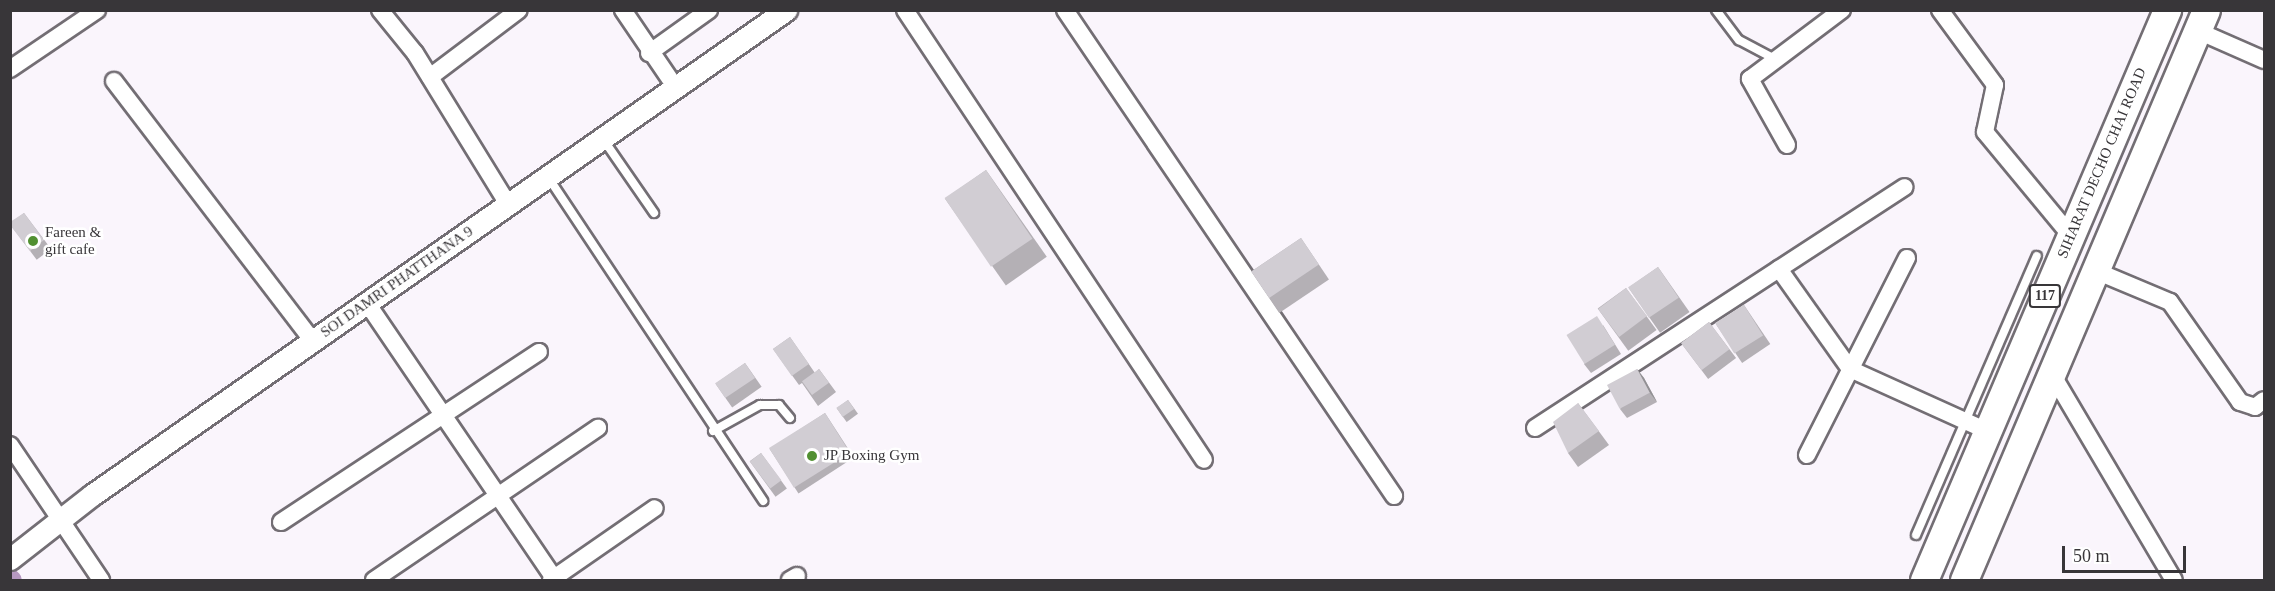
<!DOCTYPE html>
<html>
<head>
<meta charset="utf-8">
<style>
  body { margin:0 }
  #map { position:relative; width:2275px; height:591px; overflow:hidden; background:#faf5fc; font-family:"Times New Roman",serif }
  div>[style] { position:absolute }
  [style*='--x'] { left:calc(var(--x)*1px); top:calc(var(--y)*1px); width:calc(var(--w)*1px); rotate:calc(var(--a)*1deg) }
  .canal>* { height:18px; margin:-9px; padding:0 9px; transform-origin:9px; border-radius:9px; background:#b699c1 }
  .roads { filter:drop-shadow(2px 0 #736e74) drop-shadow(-2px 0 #736e74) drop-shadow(0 2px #736e74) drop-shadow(0 -2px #736e74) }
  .service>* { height:8px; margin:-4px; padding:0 4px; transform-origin:4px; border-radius:4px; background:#fff }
  .minor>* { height:16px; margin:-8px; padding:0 8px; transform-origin:8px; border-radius:8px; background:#fff }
  .tertiary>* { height:21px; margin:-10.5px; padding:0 10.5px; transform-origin:10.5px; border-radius:10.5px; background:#fff }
  .primary>* { height:27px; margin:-13.5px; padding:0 13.5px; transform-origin:13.5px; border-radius:13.5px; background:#fff }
  .wall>* { inset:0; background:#b4b0b5; transform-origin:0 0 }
  .shaded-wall>* { inset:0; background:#929094 }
  .building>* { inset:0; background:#d1cdd3; transform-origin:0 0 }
  .dots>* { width:16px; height:16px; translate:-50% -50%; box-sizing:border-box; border:3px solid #fff; border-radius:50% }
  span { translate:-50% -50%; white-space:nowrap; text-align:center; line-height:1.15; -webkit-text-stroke:5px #fff; paint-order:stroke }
  .shield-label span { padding:2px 4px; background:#fff; border:2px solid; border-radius:4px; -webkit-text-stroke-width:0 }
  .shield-label { font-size:14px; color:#383639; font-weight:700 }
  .street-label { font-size:15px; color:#383639 }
  .poi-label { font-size:15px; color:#383639 }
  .left { translate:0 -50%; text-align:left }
  .frame { position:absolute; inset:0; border:12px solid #383639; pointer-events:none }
  .scale { position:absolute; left:2062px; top:546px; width:124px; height:27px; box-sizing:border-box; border:3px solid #383639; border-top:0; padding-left:8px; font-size:18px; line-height:21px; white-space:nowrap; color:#383639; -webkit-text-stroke:4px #fff; paint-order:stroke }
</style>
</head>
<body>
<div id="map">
  <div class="canal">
    <i style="--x:10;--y:577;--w:4;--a:45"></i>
  </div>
  <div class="roads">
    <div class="service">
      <i style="--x:1716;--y:10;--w:38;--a:53"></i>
      <i style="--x:1739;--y:40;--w:38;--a:28"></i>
      <i style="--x:603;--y:139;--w:90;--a:55.4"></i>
      <i style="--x:548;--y:177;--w:389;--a:56.4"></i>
      <i style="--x:713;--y:431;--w:54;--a:-29"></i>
      <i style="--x:760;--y:405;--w:19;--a:0"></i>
      <i style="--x:779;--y:405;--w:17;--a:50"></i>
      <i style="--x:1916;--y:535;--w:304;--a:-66.6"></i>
    </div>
    <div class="minor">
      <i style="--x:380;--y:10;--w:55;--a:50.9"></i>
      <i style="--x:415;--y:53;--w:177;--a:58.4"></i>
      <i style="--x:623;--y:10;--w:94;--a:55.8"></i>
      <i style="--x:905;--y:10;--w:540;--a:56.4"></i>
      <i style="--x:1065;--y:10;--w:587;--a:55.9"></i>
      <i style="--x:1940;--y:10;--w:93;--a:53.7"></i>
      <i style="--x:1995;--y:85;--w:48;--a:102"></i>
      <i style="--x:1985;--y:132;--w:135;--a:50.4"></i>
      <i style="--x:2198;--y:31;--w:72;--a:23.7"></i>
      <i style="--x:649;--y:53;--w:74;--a:-35.6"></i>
      <i style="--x:10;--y:69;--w:105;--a:-34.1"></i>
      <i style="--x:430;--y:77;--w:111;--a:-37"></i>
      <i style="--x:114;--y:81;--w:327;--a:52.6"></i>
      <i style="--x:1787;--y:145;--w:76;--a:-119.3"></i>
      <i style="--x:1750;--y:79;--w:115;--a:-36.9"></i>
      <i style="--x:1779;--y:269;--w:123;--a:54.6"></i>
      <i style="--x:1850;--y:369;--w:150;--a:24.3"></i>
      <i style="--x:2096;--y:271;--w:80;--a:22.7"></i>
      <i style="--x:2170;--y:302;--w:122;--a:55"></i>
      <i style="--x:2240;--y:402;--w:16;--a:18"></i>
      <i style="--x:2255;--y:407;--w:11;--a:-38"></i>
      <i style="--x:367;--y:303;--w:335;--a:55.8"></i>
      <i style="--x:2052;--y:374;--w:239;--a:59.4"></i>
      <i style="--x:1535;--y:428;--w:441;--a:-33.1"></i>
      <i style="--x:10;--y:445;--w:163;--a:56"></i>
      <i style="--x:1807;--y:455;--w:221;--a:-63.1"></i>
      <i style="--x:281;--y:522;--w:309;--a:-33.4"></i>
      <i style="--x:374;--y:580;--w:271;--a:-34.2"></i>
      <i style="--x:551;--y:580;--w:126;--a:-34.7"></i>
      <i style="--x:790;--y:580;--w:8;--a:-30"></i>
    </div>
    <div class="tertiary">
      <i style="--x:10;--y:559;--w:104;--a:-38"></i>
      <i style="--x:92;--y:495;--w:847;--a:-34.95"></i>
    </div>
    <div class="primary">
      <i style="--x:1924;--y:580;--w:620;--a:-66.91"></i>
      <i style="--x:1964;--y:580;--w:619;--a:-67"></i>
    </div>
  </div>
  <div class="wall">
    <i style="left:986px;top:170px;width:106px;height:50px;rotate:55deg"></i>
    <i style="left:24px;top:213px;width:45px;height:18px;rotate:53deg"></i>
    <i style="left:1301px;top:238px;width:50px;height:60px;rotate:56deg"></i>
    <i style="left:1658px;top:267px;width:55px;height:36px;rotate:55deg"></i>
    <i style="left:1626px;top:288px;width:52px;height:35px;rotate:54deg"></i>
    <i style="left:1744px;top:305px;width:47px;height:34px;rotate:56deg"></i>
    <i style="left:1709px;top:322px;width:45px;height:35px;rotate:53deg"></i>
    <i style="clip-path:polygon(1603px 325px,1621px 354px,1591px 373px,1584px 364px)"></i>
    <i style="clip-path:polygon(790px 337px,815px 373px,819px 369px,836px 392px,818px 406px,802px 383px,799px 385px,773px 349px)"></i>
    <i style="left:745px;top:363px;width:29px;height:36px;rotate:55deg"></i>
    <i style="clip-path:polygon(1637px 369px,1644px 378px,1657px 402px,1627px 418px,1620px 409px)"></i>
    <i style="left:848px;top:400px;width:17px;height:14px;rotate:54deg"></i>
    <i style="clip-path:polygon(1578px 403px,1609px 445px,1578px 467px,1568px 453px)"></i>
    <i style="left:825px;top:413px;width:53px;height:66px;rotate:57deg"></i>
    <i style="left:761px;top:453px;width:44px;height:14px;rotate:54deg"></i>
  </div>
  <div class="shaded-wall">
    <i style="clip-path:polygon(1637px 369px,1644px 378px,1657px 402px,1650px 393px)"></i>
  </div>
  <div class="building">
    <i style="left:986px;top:170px;width:83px;height:50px;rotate:56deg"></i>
    <i style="clip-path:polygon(24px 213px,44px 240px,30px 251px,10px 225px,10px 222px)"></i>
    <i style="left:1301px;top:238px;width:32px;height:60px;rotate:56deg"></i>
    <i style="left:1658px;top:267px;width:37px;height:36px;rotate:56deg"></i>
    <i style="left:1626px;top:288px;width:35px;height:35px;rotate:53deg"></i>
    <i style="left:1744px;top:305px;width:36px;height:34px;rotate:58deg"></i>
    <i style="left:1597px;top:316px;width:34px;height:36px;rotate:58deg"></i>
    <i style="left:1709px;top:322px;width:34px;height:35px;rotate:53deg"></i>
    <i style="left:790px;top:337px;width:33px;height:21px;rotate:55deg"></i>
    <i style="left:745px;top:363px;width:18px;height:36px;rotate:56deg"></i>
    <i style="left:819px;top:369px;width:17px;height:21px;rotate:54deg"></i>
    <i style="left:1637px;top:369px;width:27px;height:34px;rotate:62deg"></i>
    <i style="left:848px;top:400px;width:11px;height:14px;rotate:56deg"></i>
    <i style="clip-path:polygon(1578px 403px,1599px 431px,1568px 453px,1553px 422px)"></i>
    <i style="left:825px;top:413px;width:47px;height:66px;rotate:58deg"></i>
    <i style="left:761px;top:453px;width:34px;height:14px;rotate:53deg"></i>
  </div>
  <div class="dots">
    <i style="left:33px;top:241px;background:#519031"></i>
    <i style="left:812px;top:456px;background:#519031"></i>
  </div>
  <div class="shield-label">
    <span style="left:2045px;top:296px">117</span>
  </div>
  <div class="street-label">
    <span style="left:2102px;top:163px;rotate:-67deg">SIHARAT DECHO CHAI ROAD</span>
    <span style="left:397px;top:282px;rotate:-35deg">SOI DAMRI PHATTHANA 9</span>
  </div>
  <div class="poi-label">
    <span class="left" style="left:45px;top:241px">Fareen &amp;<br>gift cafe</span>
    <span class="left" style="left:824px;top:456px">JP Boxing Gym</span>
  </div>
  <div class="frame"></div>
  <div class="scale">50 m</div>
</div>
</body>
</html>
